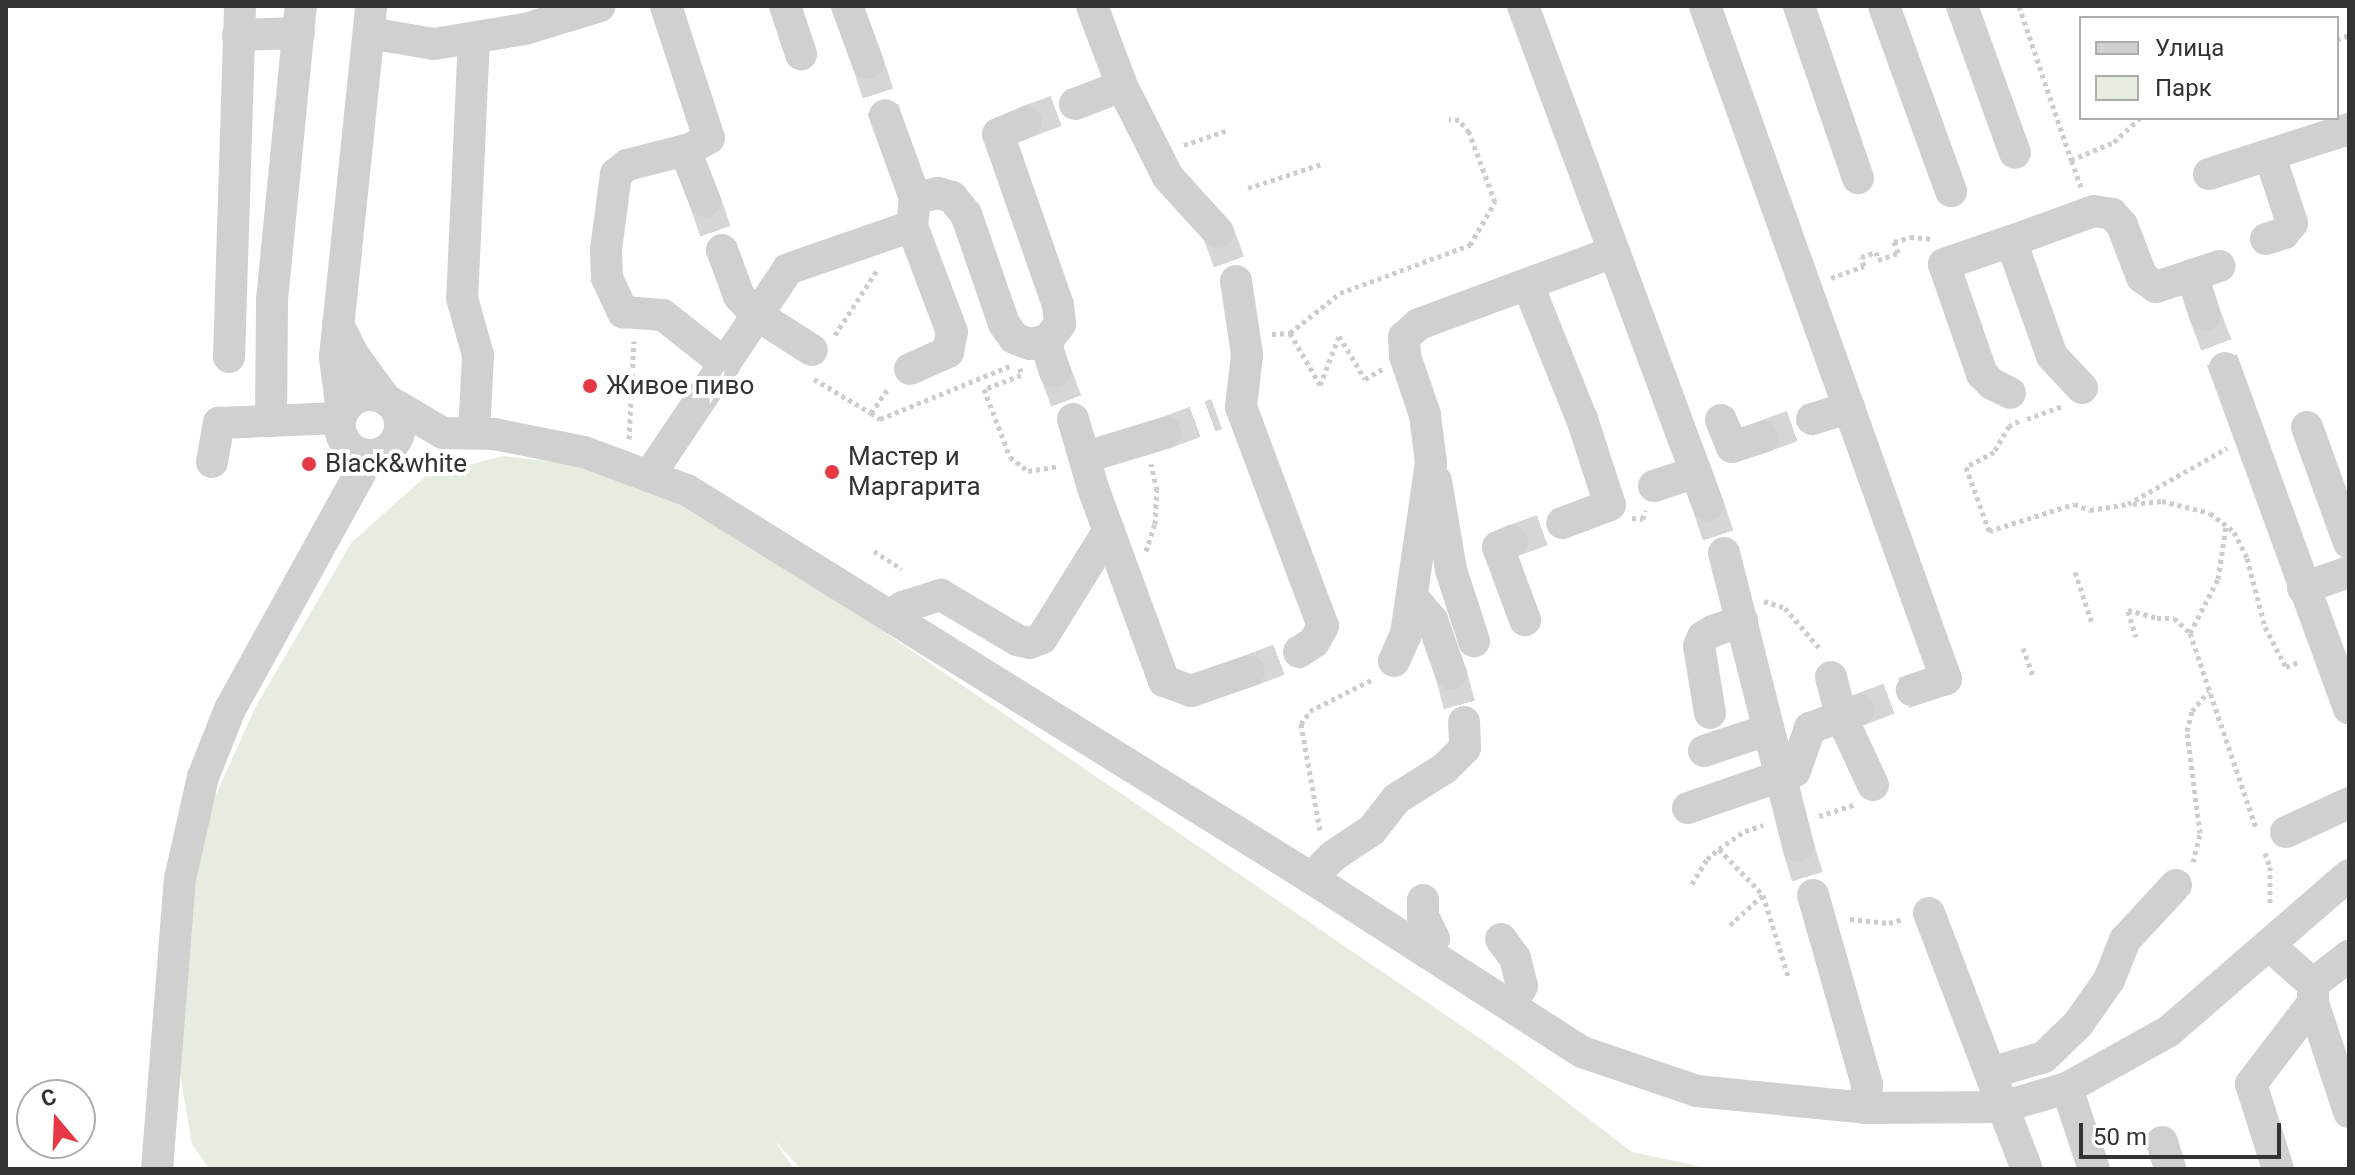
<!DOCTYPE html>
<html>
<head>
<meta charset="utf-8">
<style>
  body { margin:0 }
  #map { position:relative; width:2355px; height:1175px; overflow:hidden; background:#fff; font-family:Roboto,sans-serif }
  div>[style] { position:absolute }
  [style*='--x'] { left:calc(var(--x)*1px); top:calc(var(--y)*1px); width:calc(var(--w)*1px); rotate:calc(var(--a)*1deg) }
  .green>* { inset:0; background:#e6ecdf }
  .minor-tunnel>* { height:32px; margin-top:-16px; transform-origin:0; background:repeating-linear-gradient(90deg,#d6d6d6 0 32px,transparent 0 48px) }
  .path>* { height:5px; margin-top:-2.5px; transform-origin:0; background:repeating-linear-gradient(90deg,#cdcdcd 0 4px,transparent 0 8px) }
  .minor>* { height:32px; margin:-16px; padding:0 16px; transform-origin:16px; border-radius:16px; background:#d0d0d0 }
  .minor>.ring { margin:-16px; padding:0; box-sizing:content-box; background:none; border:32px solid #d0d0d0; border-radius:50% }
  .dots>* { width:22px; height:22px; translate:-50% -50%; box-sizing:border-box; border:4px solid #fff; border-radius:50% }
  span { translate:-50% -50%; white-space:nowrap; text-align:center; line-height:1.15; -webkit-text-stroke:8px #fff; paint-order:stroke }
  .poi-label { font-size:26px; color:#333 }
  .left { translate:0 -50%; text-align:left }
  .frame { position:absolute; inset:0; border:8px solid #333; pointer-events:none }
  .legend { position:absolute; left:2079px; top:16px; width:260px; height:104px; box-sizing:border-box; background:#fff; border:2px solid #adadad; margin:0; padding:10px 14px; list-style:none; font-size:24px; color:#333 }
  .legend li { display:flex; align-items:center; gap:16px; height:40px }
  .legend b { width:40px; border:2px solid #adadad }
  .north { position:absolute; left:16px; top:1079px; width:80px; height:80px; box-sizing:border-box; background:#fff; border:2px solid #adadad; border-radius:50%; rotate:341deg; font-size:22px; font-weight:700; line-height:32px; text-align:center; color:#333 }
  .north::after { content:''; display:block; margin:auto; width:28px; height:36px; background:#e63946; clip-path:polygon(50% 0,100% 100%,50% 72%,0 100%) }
  .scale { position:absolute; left:2079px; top:1123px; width:202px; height:36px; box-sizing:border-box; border:4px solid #333; border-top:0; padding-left:10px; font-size:24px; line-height:28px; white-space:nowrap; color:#333; -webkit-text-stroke:6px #fff; paint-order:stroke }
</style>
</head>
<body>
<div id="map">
  <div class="green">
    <i style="clip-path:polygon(503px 456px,571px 464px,633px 480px,742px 535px,1516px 1063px,1632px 1152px,1712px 1169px,801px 1169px,775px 1141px,794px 1169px,209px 1169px,192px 1144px,171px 1021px,196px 839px,256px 706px,352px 542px,426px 476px)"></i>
  </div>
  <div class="minor-tunnel">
    <i style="--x:868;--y:63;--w:55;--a:71.9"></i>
    <i style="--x:1026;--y:122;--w:52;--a:-20.2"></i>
    <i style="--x:705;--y:201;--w:52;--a:70.9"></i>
    <i style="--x:1218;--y:232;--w:52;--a:69.8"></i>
    <i style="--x:2205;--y:315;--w:57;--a:69.3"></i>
    <i style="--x:1055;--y:371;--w:51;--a:69.4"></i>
    <i style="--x:1165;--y:433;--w:55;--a:-20.1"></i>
    <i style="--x:1762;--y:437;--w:53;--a:-19.8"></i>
    <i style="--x:1708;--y:505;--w:51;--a:71.6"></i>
    <i style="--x:1512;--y:541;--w:53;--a:-19.8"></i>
    <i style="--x:1249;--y:671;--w:53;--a:-20.8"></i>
    <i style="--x:1451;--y:674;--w:50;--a:74.8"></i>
    <i style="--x:1859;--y:710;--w:57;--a:-20.7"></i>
    <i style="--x:1798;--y:846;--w:51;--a:73"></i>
  </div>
  <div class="path">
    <i style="--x:2019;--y:6;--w:163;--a:71.3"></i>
    <i style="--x:2337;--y:40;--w:13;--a:-23"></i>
    <i style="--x:1184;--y:145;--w:46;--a:-18.8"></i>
    <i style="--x:2081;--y:187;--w:29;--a:-110"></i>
    <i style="--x:2071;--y:160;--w:47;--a:-22.7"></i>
    <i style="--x:2114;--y:142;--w:35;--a:-43"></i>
    <i style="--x:1248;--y:188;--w:80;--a:-18.2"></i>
    <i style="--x:1831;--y:278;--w:35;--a:-20"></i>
    <i style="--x:1864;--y:266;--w:9;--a:-108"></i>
    <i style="--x:1861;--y:257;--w:16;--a:-18"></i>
    <i style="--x:1876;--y:252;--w:8;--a:76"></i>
    <i style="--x:1878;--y:260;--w:21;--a:-19"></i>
    <i style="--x:1898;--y:253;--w:12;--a:-110"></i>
    <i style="--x:1894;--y:242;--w:17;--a:-17"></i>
    <i style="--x:1910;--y:237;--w:21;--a:5"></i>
    <i style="--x:1290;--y:333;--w:60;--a:60"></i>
    <i style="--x:1320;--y:385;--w:53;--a:-68.8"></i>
    <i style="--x:1339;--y:336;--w:50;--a:58.8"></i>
    <i style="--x:1365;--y:379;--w:20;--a:-30"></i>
    <i style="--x:1272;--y:334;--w:18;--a:-3"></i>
    <i style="--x:1290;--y:333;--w:64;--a:-38.7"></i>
    <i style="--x:1340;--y:293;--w:139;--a:-20.3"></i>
    <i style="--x:1470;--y:245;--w:50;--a:-59.8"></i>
    <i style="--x:1495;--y:202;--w:75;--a:-110.4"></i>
    <i style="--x:1469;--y:132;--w:16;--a:-130"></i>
    <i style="--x:1459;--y:120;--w:10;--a:-174"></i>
    <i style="--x:835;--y:335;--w:77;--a:-57.1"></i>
    <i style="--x:1020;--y:368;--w:7;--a:82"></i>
    <i style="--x:1021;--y:375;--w:40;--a:159"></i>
    <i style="--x:984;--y:389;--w:73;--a:69.1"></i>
    <i style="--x:1010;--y:457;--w:23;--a:38"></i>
    <i style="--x:1028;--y:471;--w:31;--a:-9"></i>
    <i style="--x:814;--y:379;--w:66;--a:30.8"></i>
    <i style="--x:871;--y:413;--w:32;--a:-55"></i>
    <i style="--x:871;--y:413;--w:11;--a:34"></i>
    <i style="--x:880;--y:419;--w:140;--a:-22.2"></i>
    <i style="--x:2027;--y:419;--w:37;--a:-20"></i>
    <i style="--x:2019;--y:421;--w:11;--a:153"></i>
    <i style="--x:2009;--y:426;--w:30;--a:120"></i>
    <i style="--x:1994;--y:452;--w:32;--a:152"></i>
    <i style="--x:1966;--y:467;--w:68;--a:70.2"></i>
    <i style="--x:1989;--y:531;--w:89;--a:-17.6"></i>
    <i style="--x:2074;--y:504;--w:17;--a:21"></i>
    <i style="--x:2090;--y:510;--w:38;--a:-9"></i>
    <i style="--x:2128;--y:504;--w:114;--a:-29.5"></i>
    <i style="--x:629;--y:439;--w:98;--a:-87.1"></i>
    <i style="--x:2133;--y:504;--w:29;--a:-6"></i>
    <i style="--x:2162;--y:501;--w:49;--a:14"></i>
    <i style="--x:2210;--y:513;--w:31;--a:38"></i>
    <i style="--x:2234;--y:532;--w:29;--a:63"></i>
    <i style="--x:2247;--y:558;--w:71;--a:75.4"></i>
    <i style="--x:2265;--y:627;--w:45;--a:62.3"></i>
    <i style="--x:2286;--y:667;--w:16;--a:-22"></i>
    <i style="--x:1632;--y:518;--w:11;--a:5"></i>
    <i style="--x:1643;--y:519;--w:9;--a:-77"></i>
    <i style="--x:874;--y:551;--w:33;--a:33"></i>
    <i style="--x:1146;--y:551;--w:28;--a:-72"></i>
    <i style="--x:1155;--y:524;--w:34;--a:-87"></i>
    <i style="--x:1157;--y:490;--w:27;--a:-103"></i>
    <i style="--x:2075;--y:572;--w:54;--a:71.6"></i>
    <i style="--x:1764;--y:601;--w:22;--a:18"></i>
    <i style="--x:1785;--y:608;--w:55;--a:49.4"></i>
    <i style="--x:2128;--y:610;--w:30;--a:15"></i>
    <i style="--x:2157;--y:618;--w:17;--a:0"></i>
    <i style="--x:2174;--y:618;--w:22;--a:43"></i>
    <i style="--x:2190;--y:633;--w:206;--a:71.3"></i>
    <i style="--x:2128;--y:611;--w:27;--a:73"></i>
    <i style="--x:2190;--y:633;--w:61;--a:-62.6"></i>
    <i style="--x:2218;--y:579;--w:54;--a:-81.4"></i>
    <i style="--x:2023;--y:648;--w:29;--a:70"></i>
    <i style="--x:1819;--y:816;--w:38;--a:-18"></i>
    <i style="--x:1320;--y:830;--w:108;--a:-100.2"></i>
    <i style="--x:1301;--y:724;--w:16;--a:-55"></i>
    <i style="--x:1310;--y:711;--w:71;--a:-26.9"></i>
    <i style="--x:1719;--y:849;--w:32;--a:-35"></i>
    <i style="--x:1745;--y:831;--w:19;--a:-18"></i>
    <i style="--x:2265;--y:853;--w:15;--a:70"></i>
    <i style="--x:2270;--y:867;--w:39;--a:90"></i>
    <i style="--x:2193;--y:862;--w:30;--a:-76"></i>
    <i style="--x:2200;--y:833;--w:103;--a:-97.3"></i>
    <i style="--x:2187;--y:731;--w:21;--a:-76"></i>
    <i style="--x:2192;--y:711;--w:26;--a:-50"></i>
    <i style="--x:1692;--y:884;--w:29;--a:-59"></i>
    <i style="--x:1707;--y:859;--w:16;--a:-40"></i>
    <i style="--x:1719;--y:849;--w:64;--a:46.3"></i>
    <i style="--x:1763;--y:895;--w:85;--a:72.8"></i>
    <i style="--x:1850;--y:919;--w:39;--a:6"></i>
    <i style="--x:1889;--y:923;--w:15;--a:-16"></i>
    <i style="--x:1730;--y:925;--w:45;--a:-42.3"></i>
  </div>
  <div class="minor">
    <i style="--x:666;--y:6;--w:139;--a:72"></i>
    <i style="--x:709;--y:138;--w:22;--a:150"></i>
    <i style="--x:690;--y:149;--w:65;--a:165.7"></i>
    <i style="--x:627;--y:165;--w:14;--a:141"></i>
    <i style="--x:616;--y:174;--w:77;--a:97.5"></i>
    <i style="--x:606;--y:250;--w:28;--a:88"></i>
    <i style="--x:607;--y:278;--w:38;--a:65"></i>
    <i style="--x:623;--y:312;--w:40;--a:4.3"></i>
    <i style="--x:663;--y:315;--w:79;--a:38.3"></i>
    <i style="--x:785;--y:6;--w:51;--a:71.6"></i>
    <i style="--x:847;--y:6;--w:61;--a:69.8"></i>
    <i style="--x:1092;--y:6;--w:85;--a:69.4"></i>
    <i style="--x:1122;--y:86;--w:102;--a:63.2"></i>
    <i style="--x:1168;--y:177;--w:74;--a:47.7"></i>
    <i style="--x:1523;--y:6;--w:532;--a:69.66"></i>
    <i style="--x:1705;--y:6;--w:715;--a:70.3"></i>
    <i style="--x:1946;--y:679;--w:36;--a:162"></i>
    <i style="--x:1799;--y:6;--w:182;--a:71.1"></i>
    <i style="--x:1884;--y:6;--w:197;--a:70.1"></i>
    <i style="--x:1962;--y:6;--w:156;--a:70.2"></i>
    <i style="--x:369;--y:33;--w:66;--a:9.6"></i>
    <i style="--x:434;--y:44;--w:92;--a:-9.4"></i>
    <i style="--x:525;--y:29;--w:78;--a:-17"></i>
    <i style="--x:238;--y:35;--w:61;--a:-1.9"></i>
    <i style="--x:474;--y:38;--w:260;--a:92.6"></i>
    <i style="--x:462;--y:298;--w:59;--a:74.3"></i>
    <i style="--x:478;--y:355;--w:78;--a:92.9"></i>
    <i style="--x:1075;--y:104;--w:50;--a:-21"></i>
    <i style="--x:685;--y:150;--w:55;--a:68.6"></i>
    <i style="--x:2209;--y:174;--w:147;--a:-17.8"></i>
    <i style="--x:915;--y:198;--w:24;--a:-12"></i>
    <i style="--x:938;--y:193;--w:15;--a:16"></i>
    <i style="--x:952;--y:197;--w:22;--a:51"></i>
    <i style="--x:966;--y:214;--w:116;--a:70.9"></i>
    <i style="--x:1004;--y:324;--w:17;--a:54"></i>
    <i style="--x:1014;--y:338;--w:17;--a:21"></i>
    <i style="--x:1030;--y:344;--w:18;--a:-13"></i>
    <i style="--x:1048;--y:340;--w:20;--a:-53"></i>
    <i style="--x:1060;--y:324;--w:19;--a:-96"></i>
    <i style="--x:1058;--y:305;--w:181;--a:-109.3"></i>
    <i style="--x:998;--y:134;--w:30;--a:-23"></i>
    <i style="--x:2266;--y:239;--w:19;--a:-18"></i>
    <i style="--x:2284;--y:233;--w:13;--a:-51"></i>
    <i style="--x:2292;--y:223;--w:71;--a:-108.2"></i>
    <i style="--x:722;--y:250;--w:49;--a:69.7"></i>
    <i style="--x:739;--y:296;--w:26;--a:47"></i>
    <i style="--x:757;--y:315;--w:65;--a:32.5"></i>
    <i style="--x:2192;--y:275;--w:29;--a:-18"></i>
    <i style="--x:1236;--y:281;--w:75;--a:81.5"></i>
    <i style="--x:1247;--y:355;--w:52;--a:96.6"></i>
    <i style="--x:1241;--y:407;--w:234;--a:69.5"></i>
    <i style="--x:1323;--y:626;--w:18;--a:119"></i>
    <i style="--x:1314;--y:642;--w:18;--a:146"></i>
    <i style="--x:1528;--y:285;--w:144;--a:68.1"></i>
    <i style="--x:1582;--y:419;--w:90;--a:72"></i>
    <i style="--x:1610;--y:505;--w:51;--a:159.4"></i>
    <i style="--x:338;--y:324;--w:32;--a:64"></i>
    <i style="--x:352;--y:353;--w:54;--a:54"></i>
    <i style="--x:1045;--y:341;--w:32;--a:72"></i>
    <i style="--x:229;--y:357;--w:351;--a:-88.2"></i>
    <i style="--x:2225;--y:368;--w:362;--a:70"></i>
    <i style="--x:910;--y:369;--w:42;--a:-24.1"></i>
    <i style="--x:948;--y:352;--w:20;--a:-79"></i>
    <i style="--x:952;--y:332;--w:113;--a:-110.7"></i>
    <i style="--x:2082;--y:388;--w:44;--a:-133.2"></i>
    <i style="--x:2052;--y:356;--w:122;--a:-109.6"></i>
    <i style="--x:2011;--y:241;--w:88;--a:-19.9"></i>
    <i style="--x:2094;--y:211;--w:18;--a:9"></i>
    <i style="--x:2112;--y:214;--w:15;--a:48"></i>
    <i style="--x:2122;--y:225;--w:56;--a:69"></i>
    <i style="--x:2142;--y:277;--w:17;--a:36"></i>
    <i style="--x:2156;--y:287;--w:38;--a:-18"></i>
    <i style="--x:2192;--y:275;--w:42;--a:72"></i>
    <i style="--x:2010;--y:393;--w:20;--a:-153"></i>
    <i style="--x:1992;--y:384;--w:14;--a:-135"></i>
    <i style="--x:1982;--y:374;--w:116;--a:-109.1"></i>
    <i style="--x:1944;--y:264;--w:71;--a:-18.9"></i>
    <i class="ring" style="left:340px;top:395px;width:28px;height:28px"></i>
    <i style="--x:392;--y:403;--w:59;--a:30.5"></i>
    <i style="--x:443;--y:433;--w:51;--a:1.1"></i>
    <i style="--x:494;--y:434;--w:92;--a:11.3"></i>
    <i style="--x:584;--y:452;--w:110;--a:20.3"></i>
    <i style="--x:687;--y:490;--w:735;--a:31.87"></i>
    <i style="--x:1311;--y:878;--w:322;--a:32.7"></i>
    <i style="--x:1582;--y:1052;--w:121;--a:18.7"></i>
    <i style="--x:1697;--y:1091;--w:170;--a:5.7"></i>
    <i style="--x:1866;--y:1108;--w:136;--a:-0.4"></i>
    <i style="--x:2002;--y:1107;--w:68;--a:-16.3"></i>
    <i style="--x:2067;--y:1088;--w:117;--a:-29.2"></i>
    <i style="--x:2169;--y:1031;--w:238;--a:-40.9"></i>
    <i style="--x:342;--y:413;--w:56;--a:-97.1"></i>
    <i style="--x:335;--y:357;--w:353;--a:-84.1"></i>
    <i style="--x:1073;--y:419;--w:72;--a:73.8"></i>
    <i style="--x:1093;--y:488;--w:206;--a:69.8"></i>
    <i style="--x:1164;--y:681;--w:29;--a:20"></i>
    <i style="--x:1191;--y:691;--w:61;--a:-19"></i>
    <i style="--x:1812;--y:419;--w:39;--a:-17"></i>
    <i style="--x:1721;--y:420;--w:29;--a:68"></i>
    <i style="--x:1732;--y:447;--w:32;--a:-18"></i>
    <i style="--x:271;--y:421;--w:121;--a:-89.5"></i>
    <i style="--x:272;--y:300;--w:295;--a:-84.4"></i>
    <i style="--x:2307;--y:427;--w:123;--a:70.1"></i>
    <i style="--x:1086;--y:457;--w:83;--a:-16.9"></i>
    <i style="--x:212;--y:462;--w:40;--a:-80"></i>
    <i style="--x:219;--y:423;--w:121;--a:-2.4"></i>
    <i style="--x:649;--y:476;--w:249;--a:-56.1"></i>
    <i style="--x:788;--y:269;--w:131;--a:-19.1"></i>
    <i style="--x:912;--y:226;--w:28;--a:-84"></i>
    <i style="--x:915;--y:198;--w:88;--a:-109.9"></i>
    <i style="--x:1436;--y:481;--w:90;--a:80.4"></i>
    <i style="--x:1451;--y:570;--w:75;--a:72.1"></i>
    <i style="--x:1654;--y:486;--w:44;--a:-18.4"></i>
    <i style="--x:1512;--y:541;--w:15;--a:157"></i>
    <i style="--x:1498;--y:547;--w:78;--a:69.7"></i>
    <i style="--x:1724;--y:553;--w:302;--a:75.8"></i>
    <i style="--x:2303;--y:588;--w:49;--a:-19.2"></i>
    <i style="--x:1412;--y:597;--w:30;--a:49"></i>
    <i style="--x:1432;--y:620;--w:57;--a:70.6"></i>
    <i style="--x:890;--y:615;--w:15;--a:-32"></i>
    <i style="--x:903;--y:607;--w:40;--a:-18"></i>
    <i style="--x:941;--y:595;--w:88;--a:30.6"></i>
    <i style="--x:1017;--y:640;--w:13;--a:13"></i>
    <i style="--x:1030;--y:643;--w:13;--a:-23"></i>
    <i style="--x:1042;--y:638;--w:127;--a:-58.2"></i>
    <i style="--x:1394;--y:661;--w:30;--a:-66"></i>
    <i style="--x:1406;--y:634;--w:173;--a:-81.7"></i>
    <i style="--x:1431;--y:463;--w:48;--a:-97.1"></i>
    <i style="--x:1425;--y:415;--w:62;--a:-108.7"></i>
    <i style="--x:1405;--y:356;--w:19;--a:-93"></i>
    <i style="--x:1404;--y:337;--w:20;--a:-41"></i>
    <i style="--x:1419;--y:324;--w:208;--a:-20.3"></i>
    <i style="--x:1831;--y:677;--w:40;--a:75.6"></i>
    <i style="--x:1841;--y:716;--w:76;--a:65.1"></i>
    <i style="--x:1710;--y:713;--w:68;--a:-99.3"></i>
    <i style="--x:1699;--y:646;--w:10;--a:-66"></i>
    <i style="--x:1703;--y:637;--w:12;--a:-31"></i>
    <i style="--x:1713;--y:631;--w:31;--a:-19"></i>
    <i style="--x:1704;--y:751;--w:66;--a:-18.4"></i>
    <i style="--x:1688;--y:808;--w:113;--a:-19.1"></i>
    <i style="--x:1795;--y:771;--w:46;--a:-70.8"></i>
    <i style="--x:1810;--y:728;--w:52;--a:-20.2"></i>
    <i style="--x:2286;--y:832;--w:69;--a:-24.7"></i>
    <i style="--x:1311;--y:878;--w:31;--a:-45"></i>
    <i style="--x:1333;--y:856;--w:47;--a:-33.7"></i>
    <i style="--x:1372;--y:830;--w:39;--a:-52"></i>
    <i style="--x:1396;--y:799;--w:58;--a:-32.3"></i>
    <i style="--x:1445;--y:768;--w:28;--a:-45"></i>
    <i style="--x:1465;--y:748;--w:26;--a:-92"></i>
    <i style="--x:1813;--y:895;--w:197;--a:74.1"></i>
    <i style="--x:1867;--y:1084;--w:24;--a:92"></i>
    <i style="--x:1423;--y:900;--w:16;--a:90"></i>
    <i style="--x:1423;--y:916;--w:25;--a:64"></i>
    <i style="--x:1434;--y:939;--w:15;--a:118"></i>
    <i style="--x:1929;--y:913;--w:274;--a:69.1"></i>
    <i style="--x:1501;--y:939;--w:24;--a:54"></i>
    <i style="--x:1515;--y:958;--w:29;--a:76"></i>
    <i style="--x:1522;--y:986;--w:23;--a:121"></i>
    <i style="--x:2269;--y:945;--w:59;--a:41.6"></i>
    <i style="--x:2313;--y:984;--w:46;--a:-37.9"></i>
    <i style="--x:2313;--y:987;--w:16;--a:90"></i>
    <i style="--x:2313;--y:1003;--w:115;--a:71.7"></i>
    <i style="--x:1990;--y:1073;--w:56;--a:-16.5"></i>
    <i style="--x:2044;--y:1057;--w:47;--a:-44.1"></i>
    <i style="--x:2078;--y:1024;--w:54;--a:-54.8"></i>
    <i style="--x:2109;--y:980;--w:43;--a:-68.2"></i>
    <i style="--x:2125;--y:940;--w:75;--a:-47.2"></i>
    <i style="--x:2067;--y:1088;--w:85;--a:71.6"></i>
    <i style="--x:2162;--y:1142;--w:28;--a:73"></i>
    <i style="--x:157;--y:1169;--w:291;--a:-85.5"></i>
    <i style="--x:180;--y:879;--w:105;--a:-77.3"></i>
    <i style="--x:203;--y:777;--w:73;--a:-68.3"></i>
    <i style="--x:230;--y:709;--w:290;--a:-61.1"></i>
    <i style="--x:2278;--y:1169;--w:89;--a:-107.6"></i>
    <i style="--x:2251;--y:1084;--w:102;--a:-52.6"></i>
  </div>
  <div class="dots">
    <i style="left:590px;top:386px;background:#e63946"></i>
    <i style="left:309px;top:464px;background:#e63946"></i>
    <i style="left:832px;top:472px;background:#e63946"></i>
  </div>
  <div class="poi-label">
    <span class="left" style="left:606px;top:386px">Живое пиво</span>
    <span class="left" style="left:848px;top:472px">Мастер и<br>Маргарита</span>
    <span class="left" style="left:325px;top:464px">Black&amp;white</span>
  </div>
  <div class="frame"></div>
  <ul class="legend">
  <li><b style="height:10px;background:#d0d0d0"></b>Улица</li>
  <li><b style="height:22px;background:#e6ecdf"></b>Парк</li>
  </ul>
  <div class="north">С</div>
  <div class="scale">50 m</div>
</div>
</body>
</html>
